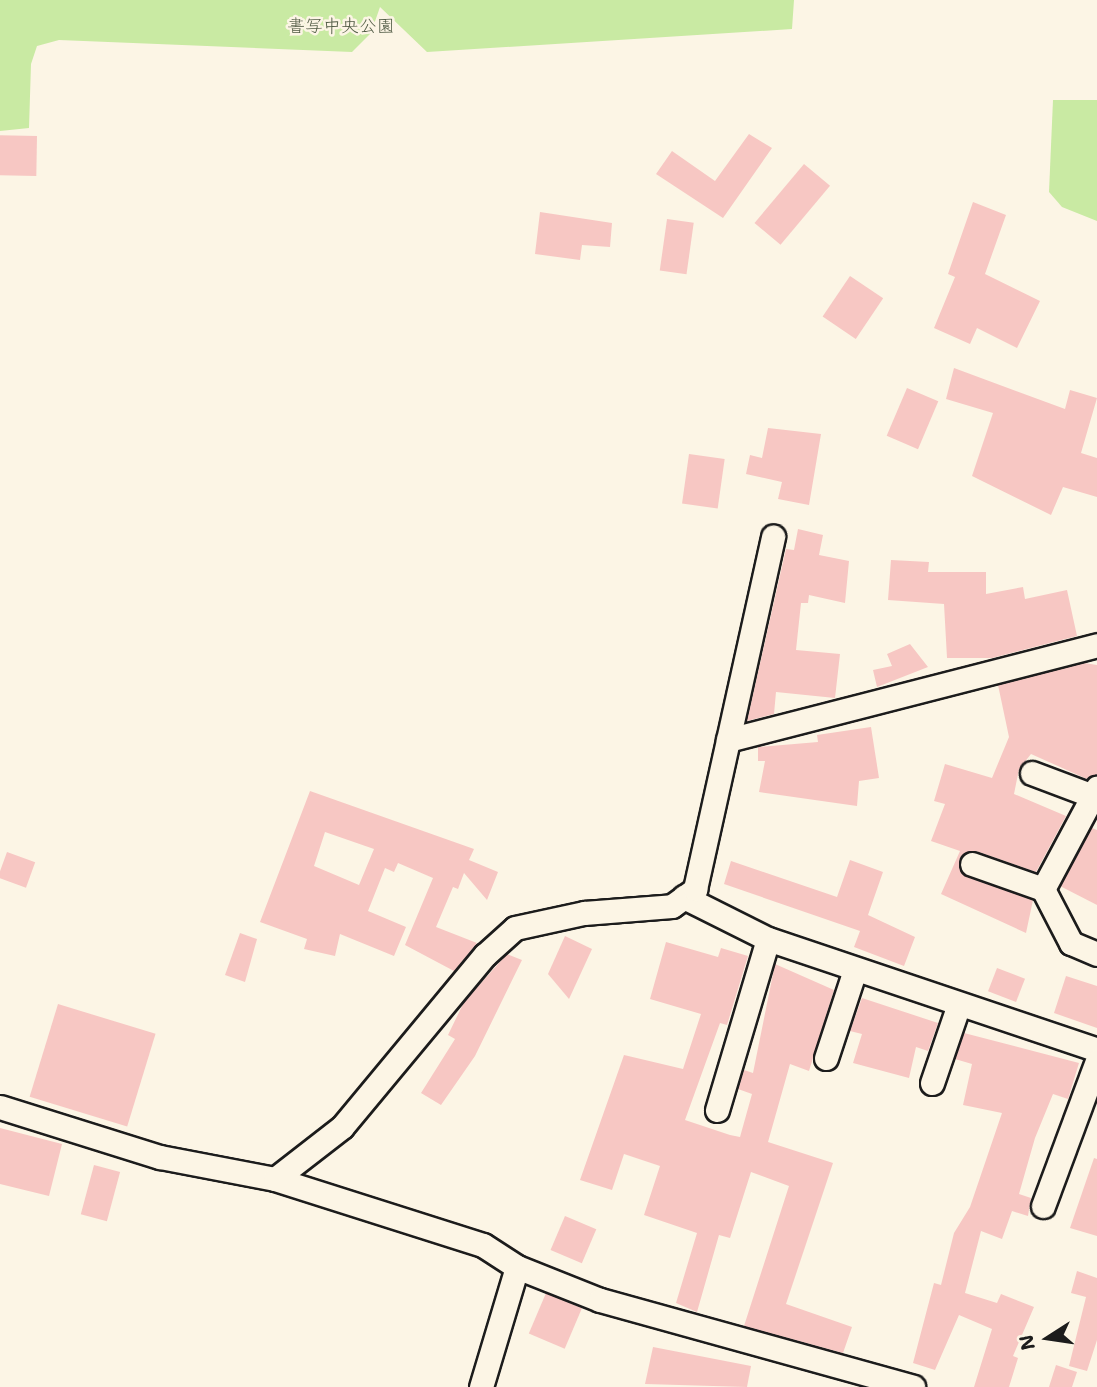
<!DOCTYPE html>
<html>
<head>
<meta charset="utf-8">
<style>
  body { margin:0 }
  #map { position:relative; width:1097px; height:1387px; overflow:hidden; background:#fcf5e5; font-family:"Shantell Sans","Klee One",sans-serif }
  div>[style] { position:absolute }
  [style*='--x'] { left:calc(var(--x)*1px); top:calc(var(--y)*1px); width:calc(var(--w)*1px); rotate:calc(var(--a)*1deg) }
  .green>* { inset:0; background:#c9eaa3 }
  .building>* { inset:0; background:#f7c7c3; transform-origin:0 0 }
  .roads { filter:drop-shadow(2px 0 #1c1c1c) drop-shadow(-2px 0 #1c1c1c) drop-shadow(0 2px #1c1c1c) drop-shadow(0 -2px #1c1c1c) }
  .street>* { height:23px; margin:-11.5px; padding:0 11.5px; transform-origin:11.5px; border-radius:11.5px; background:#fcf5e5 }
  span { translate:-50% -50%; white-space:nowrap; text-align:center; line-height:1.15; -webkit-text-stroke:5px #fcf5e5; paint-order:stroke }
  .park-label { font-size:18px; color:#505a44 }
  .north { position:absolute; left:1013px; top:1303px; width:70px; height:70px; -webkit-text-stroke:5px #fcf5e5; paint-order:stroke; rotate:258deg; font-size:19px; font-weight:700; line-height:28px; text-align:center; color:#1c1c1c }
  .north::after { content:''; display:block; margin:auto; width:24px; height:32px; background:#1c1c1c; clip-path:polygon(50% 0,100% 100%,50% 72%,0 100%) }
</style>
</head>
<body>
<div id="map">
  <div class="green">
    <i style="clip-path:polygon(0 0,794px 0,792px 29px,427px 52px,380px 7px,371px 33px,352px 52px,59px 40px,37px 46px,31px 64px,29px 128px,0 131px)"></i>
    <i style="clip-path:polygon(1053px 100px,1097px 100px,1097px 221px,1062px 207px,1049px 192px)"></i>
  </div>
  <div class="building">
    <i style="clip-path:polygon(749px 134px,772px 148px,723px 218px,656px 174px,672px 151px,715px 181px)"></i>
    <i style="left:37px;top:136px;width:40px;height:37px;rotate:91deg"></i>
    <i style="left:804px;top:164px;width:34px;height:77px;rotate:40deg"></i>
    <i style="clip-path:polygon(973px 202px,1006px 215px,985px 274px,1040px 301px,1017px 348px,977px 328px,970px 344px,934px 328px,955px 277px,948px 274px)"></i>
    <i style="clip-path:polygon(540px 212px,612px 223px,610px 247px,582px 245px,580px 260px,535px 254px)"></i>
    <i style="left:667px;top:219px;width:27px;height:52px;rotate:8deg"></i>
    <i style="left:850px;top:276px;width:40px;height:49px;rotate:34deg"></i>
    <i style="clip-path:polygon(954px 368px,1065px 409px,1070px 390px,1097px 398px,1081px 453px,1097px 458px,1097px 497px,1063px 487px,1051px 515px,972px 476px,993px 413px,946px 399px)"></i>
    <i style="left:907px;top:388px;width:34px;height:52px;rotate:23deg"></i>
    <i style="clip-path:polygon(768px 428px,821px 434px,809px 505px,778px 499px,782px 482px,746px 474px,750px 455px,762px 458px)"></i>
    <i style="left:689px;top:454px;width:36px;height:50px;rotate:8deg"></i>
    <i style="clip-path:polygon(798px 529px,823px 535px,819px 555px,849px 561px,845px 603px,809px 595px,808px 603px,801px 603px,796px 650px,840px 654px,835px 698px,776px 692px,774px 714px,747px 721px,786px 549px,794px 550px)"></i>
    <i style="clip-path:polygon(891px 560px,929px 562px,928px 572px,986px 572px,986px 594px,1023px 587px,1025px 599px,1067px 590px,1077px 636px,992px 658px,947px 658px,944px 604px,888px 600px)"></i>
    <i style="clip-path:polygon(910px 644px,928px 667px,877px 687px,873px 670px,892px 666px,887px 654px)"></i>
    <i style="clip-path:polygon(1084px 663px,1097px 665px,1097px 774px,1087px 779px,1031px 754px,1019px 769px,1014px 794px,1066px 816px,1036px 872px,976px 851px,959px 860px,967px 877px,1033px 900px,1026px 933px,941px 894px,960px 851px,931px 841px,945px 804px,934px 801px,945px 764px,992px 778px,1009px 737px,998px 685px)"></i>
    <i style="clip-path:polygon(871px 727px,879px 778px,859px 781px,857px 806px,759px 792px,765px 761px,758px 761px,758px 747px,818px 742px,817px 735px)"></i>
    <i style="clip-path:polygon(evenodd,310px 791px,474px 849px,469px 860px,498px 872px,487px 900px,464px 873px,458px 889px,453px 887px,436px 927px,477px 943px,454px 971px,405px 945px,433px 878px,398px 863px,394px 872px,385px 868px,368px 911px,406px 927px,394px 956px,340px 934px,335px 956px,304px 949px,307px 939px,260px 922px,310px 791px,325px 832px,374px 849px,359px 885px,314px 866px,325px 832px)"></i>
    <i style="clip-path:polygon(1092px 828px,1097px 830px,1097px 905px,1060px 886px)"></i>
    <i style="left:7px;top:852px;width:30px;height:27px;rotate:20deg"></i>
    <i style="clip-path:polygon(850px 860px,883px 872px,868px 915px,915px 937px,904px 966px,854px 947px,860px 931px,724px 884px,731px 861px,837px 897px)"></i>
    <i style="clip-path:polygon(240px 933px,257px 939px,245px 982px,225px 975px)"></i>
    <i style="clip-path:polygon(565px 936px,592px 949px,569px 999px,548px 974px)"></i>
    <i style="clip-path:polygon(666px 942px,718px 957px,721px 948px,748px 956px,727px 1025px,720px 1023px,685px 1120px,730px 1135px,740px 1137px,752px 1094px,738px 1089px,744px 1070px,753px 1073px,775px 964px,834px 990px,809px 1071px,790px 1064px,768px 1142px,833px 1163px,786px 1304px,852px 1327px,843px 1353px,744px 1326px,789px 1186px,751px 1172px,730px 1238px,719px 1235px,697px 1312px,676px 1303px,697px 1233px,644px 1215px,660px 1166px,624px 1154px,612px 1190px,580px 1180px,624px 1055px,683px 1069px,701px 1014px,650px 999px)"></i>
    <i style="clip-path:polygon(507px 954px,522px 960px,475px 1056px,441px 1105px,421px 1093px,455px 1039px,448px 1035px,464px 1002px)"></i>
    <i style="left:997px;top:968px;width:30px;height:25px;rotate:21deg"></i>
    <i style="clip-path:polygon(1066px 976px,1097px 986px,1097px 1028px,1054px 1013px)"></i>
    <i style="clip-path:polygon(862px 998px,938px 1023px,928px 1051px,916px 1047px,909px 1078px,853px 1063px,862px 1034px,850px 1031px)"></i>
    <i style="left:58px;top:1004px;width:102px;height:97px;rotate:17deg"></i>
    <i style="clip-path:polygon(964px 1033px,1079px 1063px,1068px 1099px,1053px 1094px,1035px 1138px,1019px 1194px,1031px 1198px,1028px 1216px,1012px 1211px,1002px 1239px,981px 1231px,965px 1293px,997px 1303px,1001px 1294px,1034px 1307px,1013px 1356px,1018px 1358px,1009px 1387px,974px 1387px,992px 1329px,959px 1315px,935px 1370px,913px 1363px,934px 1283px,941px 1285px,954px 1233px,970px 1207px,1002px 1113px,963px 1105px,972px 1064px,955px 1059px)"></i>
    <i style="clip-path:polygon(0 1128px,62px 1144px,49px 1196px,0 1184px)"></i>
    <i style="clip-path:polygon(1094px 1158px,1097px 1159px,1097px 1236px,1070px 1228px)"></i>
    <i style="left:94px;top:1165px;width:27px;height:51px;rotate:15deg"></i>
    <i style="left:565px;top:1216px;width:34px;height:37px;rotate:23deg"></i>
    <i style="clip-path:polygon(1077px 1271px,1097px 1278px,1097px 1340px,1087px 1371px,1069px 1366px,1086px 1297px,1071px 1293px)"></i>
    <i style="left:546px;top:1293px;width:39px;height:44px;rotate:23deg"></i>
    <i style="clip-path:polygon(653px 1347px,751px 1366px,747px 1387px,645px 1384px)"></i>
    <i style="clip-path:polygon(1056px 1365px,1077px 1372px,1072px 1387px,1049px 1387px)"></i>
  </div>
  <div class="roads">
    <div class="street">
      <i style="--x:728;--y:740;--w:381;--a:-14.4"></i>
      <i style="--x:1032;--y:773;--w:65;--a:20.7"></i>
      <i style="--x:972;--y:864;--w:75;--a:19.4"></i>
      <i style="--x:1043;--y:889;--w:61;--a:62.6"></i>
      <i style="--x:1071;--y:943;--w:28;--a:23"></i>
      <i style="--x:1043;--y:889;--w:115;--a:-61.9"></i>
      <i style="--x:684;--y:897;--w:94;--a:26.6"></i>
      <i style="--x:768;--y:939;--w:347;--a:18.6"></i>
      <i style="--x:826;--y:1058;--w:93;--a:-71.8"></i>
      <i style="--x:932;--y:1083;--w:80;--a:-71.1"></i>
      <i style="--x:0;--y:1107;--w:168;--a:17.4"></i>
      <i style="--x:160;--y:1157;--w:117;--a:10.8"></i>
      <i style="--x:275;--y:1179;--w:218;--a:17.6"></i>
      <i style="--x:483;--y:1245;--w:40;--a:32.9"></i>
      <i style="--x:517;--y:1267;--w:89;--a:21.7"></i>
      <i style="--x:600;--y:1300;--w:325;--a:15.5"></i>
      <i style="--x:717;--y:1110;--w:178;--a:-73.4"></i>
      <i style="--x:275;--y:1179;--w:85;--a:-37.8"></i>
      <i style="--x:342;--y:1127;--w:224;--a:-50.3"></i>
      <i style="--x:485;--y:955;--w:40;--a:-42"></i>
      <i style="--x:515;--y:928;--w:71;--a:-12.3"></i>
      <i style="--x:584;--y:913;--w:88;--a:-4.5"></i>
      <i style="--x:672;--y:906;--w:29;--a:-36"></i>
      <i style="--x:695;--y:889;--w:361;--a:-77.5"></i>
      <i style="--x:1043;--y:1206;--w:155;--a:-69.6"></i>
      <i style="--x:481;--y:1387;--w:125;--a:-73.3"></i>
    </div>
  </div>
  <div class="park-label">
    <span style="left:341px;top:26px">書写中央公園</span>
  </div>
  <div class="north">N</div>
</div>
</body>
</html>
